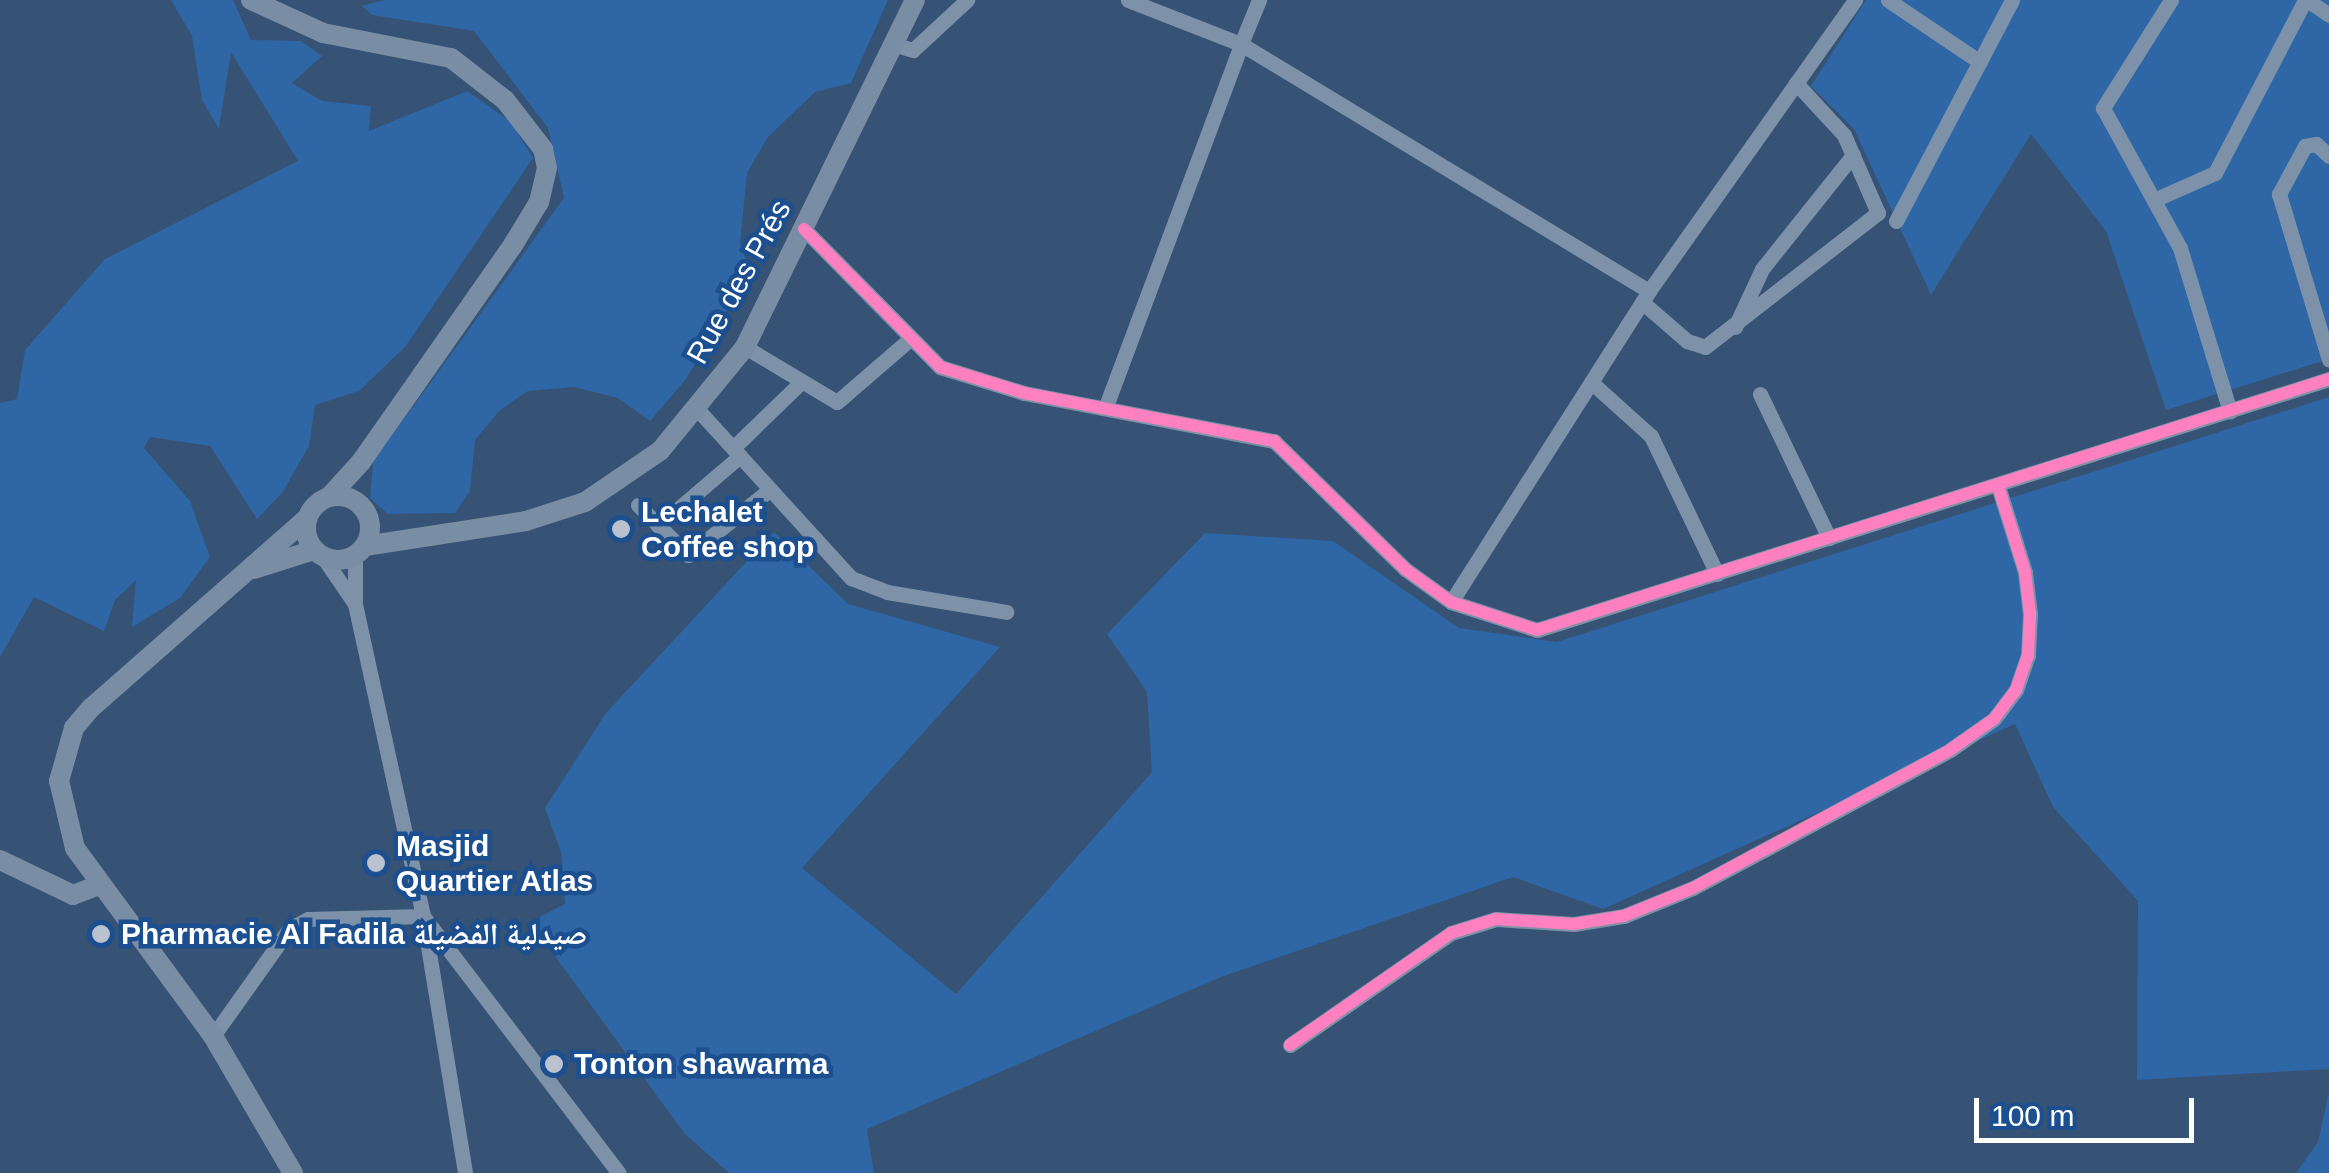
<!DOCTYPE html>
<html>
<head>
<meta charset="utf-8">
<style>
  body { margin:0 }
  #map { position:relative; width:2329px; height:1173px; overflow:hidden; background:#365274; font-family:Helvetica,"Noto Naskh Arabic",sans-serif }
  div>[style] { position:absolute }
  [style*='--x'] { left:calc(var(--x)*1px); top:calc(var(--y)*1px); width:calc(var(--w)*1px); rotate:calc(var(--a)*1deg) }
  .green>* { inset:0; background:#2f66a5 }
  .street>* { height:15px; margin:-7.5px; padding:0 7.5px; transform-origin:7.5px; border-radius:7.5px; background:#7d92a8 }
  .secondary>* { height:20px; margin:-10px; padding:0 10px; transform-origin:10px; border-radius:10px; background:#798da4 }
  .secondary>.ring { margin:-10px; padding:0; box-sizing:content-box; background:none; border:20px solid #798da4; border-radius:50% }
  .cycleway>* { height:12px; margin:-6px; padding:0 6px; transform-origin:6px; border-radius:6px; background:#ff80c0 }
  .dots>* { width:28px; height:28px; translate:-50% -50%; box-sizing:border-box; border:5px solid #1b4f8f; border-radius:50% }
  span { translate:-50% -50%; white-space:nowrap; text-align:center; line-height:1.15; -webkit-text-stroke:9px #1b4f8f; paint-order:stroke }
  .street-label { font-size:30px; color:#fff }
  .poi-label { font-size:30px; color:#fff; font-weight:700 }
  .left { translate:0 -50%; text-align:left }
  .scale { position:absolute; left:1974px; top:1098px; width:220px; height:45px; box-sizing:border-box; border:5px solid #fff; border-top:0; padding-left:12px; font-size:30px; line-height:35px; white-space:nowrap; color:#fff; -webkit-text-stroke:8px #1b4f8f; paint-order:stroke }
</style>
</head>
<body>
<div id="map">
  <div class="green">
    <i style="clip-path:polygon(171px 0,233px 0,251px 40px,301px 41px,322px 56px,292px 83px,322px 101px,371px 106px,369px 131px,467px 91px,511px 122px,533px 158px,405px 347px,359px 391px,315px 405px,309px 446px,282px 493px,257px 519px,210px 446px,150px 437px,144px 448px,190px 501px,210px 557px,180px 598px,132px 627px,136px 580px,115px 600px,104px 631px,34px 597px,0 657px,0 403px,17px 399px,25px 350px,105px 259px,298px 161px,231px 52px,219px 129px,202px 100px,192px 36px)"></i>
    <i style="clip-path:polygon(384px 0,888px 0,851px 83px,815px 92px,768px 137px,747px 173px,740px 244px,750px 271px,686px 379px,650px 421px,618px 398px,574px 387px,528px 391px,500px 410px,475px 440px,470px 491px,455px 513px,388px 514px,370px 498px,373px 462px,564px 198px,548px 128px,474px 31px,372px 15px,362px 6px)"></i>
    <i style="clip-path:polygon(1866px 0,2329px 0,2329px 359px,2166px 410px,2106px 231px,2031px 134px,1931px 295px,1854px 129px,1811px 86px)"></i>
    <i style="clip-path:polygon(2329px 397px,2329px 1069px,2137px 1080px,2138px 901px,2053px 807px,2015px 724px,1603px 909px,1513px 877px,1221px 977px,867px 1129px,874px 1173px,729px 1173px,685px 1134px,530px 922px,565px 904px,561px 852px,545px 808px,606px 713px,774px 532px,848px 604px,1000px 647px,802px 868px,956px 994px,1152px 772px,1147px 692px,1107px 634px,1205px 533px,1333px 541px,1459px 628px,1557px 642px)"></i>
    <i style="clip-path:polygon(2329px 1092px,2329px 1173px,2296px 1173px,2318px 1142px)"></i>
  </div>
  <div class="street">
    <i style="--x:1128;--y:0;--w:121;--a:21.3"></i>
    <i style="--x:1241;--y:44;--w:48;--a:-67.8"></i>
    <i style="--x:1888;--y:0;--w:111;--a:34"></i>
    <i style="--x:2171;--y:0;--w:128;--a:122.2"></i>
    <i style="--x:2103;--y:108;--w:160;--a:61.2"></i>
    <i style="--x:2180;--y:248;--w:171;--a:73"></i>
    <i style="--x:2307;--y:0;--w:27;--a:34"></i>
    <i style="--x:893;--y:44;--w:21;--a:17"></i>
    <i style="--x:913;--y:50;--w:74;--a:-42.8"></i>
    <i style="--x:2329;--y:156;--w:18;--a:-137"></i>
    <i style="--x:2316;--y:144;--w:11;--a:170"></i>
    <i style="--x:2305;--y:146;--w:55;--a:118.4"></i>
    <i style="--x:2279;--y:194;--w:173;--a:73.2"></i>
    <i style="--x:2156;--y:199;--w:64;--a:-23.8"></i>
    <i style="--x:2215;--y:173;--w:195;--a:-62.5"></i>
    <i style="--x:1896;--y:221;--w:250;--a:-62.3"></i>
    <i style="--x:804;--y:229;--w:194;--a:45.4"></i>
    <i style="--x:940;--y:367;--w:88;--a:17.2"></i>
    <i style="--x:1024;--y:393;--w:255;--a:10.9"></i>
    <i style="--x:1274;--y:441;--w:183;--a:44.3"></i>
    <i style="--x:1405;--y:569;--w:57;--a:35.7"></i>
    <i style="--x:1451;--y:602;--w:90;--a:18"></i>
    <i style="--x:1537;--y:630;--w:831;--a:-17.58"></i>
    <i style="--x:1642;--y:302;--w:60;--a:40.9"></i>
    <i style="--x:1687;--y:341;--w:19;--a:18"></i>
    <i style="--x:1705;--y:347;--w:219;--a:-37.8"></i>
    <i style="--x:1878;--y:213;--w:85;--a:-113.6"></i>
    <i style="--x:1844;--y:135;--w:71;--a:-132.7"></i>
    <i style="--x:1735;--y:327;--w:64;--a:-65"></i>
    <i style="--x:1762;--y:269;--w:146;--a:-51.4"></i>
    <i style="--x:745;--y:347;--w:107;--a:30.9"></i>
    <i style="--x:837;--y:402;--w:96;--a:-40.8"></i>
    <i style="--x:1591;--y:382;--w:81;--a:42"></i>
    <i style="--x:1651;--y:436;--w:153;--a:64.4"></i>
    <i style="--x:1760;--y:394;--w:160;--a:64.4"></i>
    <i style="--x:1106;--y:406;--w:386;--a:-69.5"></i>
    <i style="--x:1241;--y:44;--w:477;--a:31.2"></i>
    <i style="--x:699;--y:411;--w:226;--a:47.7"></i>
    <i style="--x:851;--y:578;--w:39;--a:21"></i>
    <i style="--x:887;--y:592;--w:121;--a:9.5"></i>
    <i style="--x:733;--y:448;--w:93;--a:-44.1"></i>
    <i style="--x:638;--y:505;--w:71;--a:45"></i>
    <i style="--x:688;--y:555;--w:104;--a:-38.7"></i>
    <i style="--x:658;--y:526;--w:108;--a:-40.5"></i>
    <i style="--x:355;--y:556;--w:48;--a:90"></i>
    <i style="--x:355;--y:604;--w:319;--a:77.7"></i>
    <i style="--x:423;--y:916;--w:260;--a:80.7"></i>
    <i style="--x:323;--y:557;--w:57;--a:55.8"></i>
    <i style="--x:1451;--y:602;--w:369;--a:-57.5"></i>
    <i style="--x:1649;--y:291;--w:357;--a:-54.7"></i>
    <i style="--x:213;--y:1036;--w:131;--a:-54.6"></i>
    <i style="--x:289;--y:929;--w:21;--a:-28"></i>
    <i style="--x:308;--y:919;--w:115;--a:-1.5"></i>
    <i style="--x:423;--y:916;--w:323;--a:52.7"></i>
    <i style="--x:1290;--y:1045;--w:196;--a:-34.8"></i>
    <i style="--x:1451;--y:933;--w:47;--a:-17.3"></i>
    <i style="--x:1496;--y:919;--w:78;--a:3.7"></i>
    <i style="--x:1574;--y:924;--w:51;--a:-9.1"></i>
    <i style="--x:1624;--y:916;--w:74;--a:-22.1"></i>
    <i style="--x:1693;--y:888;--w:292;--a:-28.2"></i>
    <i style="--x:1950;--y:750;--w:54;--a:-35.2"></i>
    <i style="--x:1994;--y:719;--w:36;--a:-53"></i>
    <i style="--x:2016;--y:690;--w:36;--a:-71"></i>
    <i style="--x:2028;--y:656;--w:42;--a:-87.3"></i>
    <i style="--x:2030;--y:614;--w:42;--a:-96.8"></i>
    <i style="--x:2025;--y:572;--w:90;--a:-107.4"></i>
  </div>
  <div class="secondary">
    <i style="--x:251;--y:0;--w:79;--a:24.6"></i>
    <i style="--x:323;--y:33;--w:130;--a:11.1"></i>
    <i style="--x:451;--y:58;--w:68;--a:37.9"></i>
    <i style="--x:505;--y:100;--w:62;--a:52.2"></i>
    <i style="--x:543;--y:149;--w:19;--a:78"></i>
    <i style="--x:547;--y:168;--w:35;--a:103"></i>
    <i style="--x:539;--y:202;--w:50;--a:121.2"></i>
    <i style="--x:513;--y:245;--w:265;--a:125"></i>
    <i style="--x:361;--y:462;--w:46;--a:132.4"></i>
    <i class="ring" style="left:306px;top:496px;width:44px;height:44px"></i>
    <i style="--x:365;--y:546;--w:163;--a:-8.8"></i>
    <i style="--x:526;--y:521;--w:62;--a:-17.9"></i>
    <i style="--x:585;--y:502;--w:91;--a:-34.2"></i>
    <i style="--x:660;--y:451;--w:134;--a:-50.7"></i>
    <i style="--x:745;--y:347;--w:386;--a:-63.9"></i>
    <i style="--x:254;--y:569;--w:63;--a:-17.6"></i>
    <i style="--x:0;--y:860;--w:81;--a:25.6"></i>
    <i style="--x:73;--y:895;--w:26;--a:-21"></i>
    <i style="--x:293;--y:1173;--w:159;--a:-120.3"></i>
    <i style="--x:213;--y:1036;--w:233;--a:-126.3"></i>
    <i style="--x:75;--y:848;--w:69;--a:-103.4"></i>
    <i style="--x:59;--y:781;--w:55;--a:-74.2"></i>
    <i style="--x:74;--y:728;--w:26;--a:-50"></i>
    <i style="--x:91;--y:708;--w:286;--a:-41.3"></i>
  </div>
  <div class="cycleway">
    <i style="--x:804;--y:229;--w:194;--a:45.4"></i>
    <i style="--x:940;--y:367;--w:88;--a:17.2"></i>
    <i style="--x:1024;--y:393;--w:255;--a:10.9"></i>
    <i style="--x:1274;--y:441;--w:183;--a:44.3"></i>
    <i style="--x:1405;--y:569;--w:57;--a:35.7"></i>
    <i style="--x:1451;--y:602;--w:90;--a:18"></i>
    <i style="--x:1537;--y:630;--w:831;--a:-17.58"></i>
    <i style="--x:1290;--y:1045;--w:196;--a:-34.8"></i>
    <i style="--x:1451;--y:933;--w:47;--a:-17.3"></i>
    <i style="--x:1496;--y:919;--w:78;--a:3.7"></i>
    <i style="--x:1574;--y:924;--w:51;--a:-9.1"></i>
    <i style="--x:1624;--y:916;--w:74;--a:-22.1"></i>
    <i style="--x:1693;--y:888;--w:292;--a:-28.2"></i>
    <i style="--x:1950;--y:750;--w:54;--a:-35.2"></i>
    <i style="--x:1994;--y:719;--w:36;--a:-53"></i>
    <i style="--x:2016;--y:690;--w:36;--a:-71"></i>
    <i style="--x:2028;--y:656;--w:42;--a:-87.3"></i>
    <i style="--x:2030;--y:614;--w:42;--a:-96.8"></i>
    <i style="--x:2025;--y:572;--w:90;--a:-107.4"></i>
  </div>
  <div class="dots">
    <i style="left:621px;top:529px;background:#b9c2ce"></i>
    <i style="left:376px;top:863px;background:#b9c2ce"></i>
    <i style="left:101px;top:934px;background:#b9c2ce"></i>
    <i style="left:554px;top:1064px;background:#b9c2ce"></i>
  </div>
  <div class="street-label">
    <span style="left:739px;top:282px;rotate:-61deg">Rue des Prés</span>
  </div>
  <div class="poi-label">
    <span class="left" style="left:641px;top:529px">Lechalet<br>Coffee shop</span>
    <span class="left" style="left:396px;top:863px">Masjid<br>Quartier Atlas</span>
    <span class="left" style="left:121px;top:934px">Pharmacie Al Fadila صيدلية الفضيلة</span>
    <span class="left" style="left:574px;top:1064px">Tonton shawarma</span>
  </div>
  <div class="scale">100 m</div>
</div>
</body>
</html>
